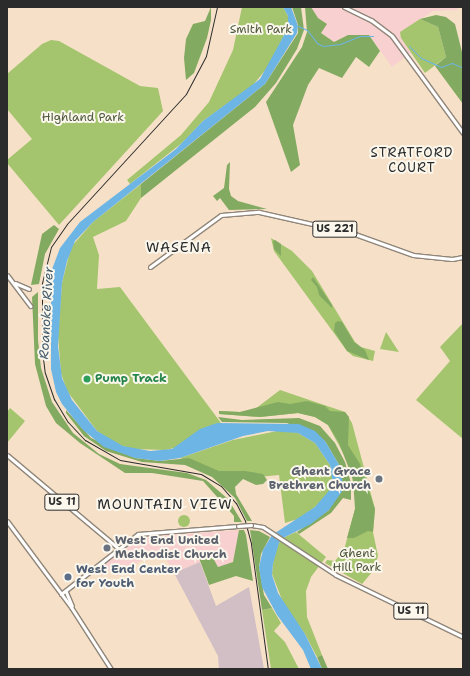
<!DOCTYPE html>
<html>
<head>
<meta charset="utf-8">
<style>
  body { margin:0 }
  #map { position:relative; width:470px; height:676px; overflow:hidden; background:#f6e1c8; font-family:"Shantell Sans",sans-serif }
  div>[style] { position:absolute }
  [style*='--x'] { left:calc(var(--x)*1px); top:calc(var(--y)*1px); width:calc(var(--w)*1px); rotate:calc(var(--a)*1deg) }
  .built>* { inset:0; background:#f7d0cf }
  .industrial>* { inset:0; background:#d2bec5 }
  .green>* { inset:0; background:#a4c56e }
  .round { border-radius:50% }
  .forest>* { inset:0; background:#83aa61 }
  .water>* { inset:0; background:#6cb5e4 }
  .stream>* { height:1px; margin:-0.5px; padding:0 0.5px; transform-origin:0.5px; border-radius:0.5px; background:#6cb5e4 }
  .roads { filter:drop-shadow(1px 0 #90867a) drop-shadow(-1px 0 #90867a) drop-shadow(0 1px #90867a) drop-shadow(0 -1px #90867a) }
  .major>* { height:3px; margin:-1.5px; padding:0 1.5px; transform-origin:1.5px; border-radius:1.5px; background:#fff }
  .rail>* { height:1px; margin:-0.5px; padding:0 0.5px; transform-origin:0.5px; border-radius:0.5px; background:#2b2b2b }
  .bridges { filter:drop-shadow(1px 0 #90867a) drop-shadow(-1px 0 #90867a) drop-shadow(0 1px #90867a) drop-shadow(0 -1px #90867a) }
  .major-bridge>* { height:3px; margin:-1.5px; padding:0 1.5px; transform-origin:1.5px; border-radius:1.5px; background:#fff }
  .dots>* { width:11px; height:11px; translate:-50% -50%; box-sizing:border-box; border:2px solid #fbf7ec; border-radius:50% }
  span { translate:-50% -50%; white-space:nowrap; text-align:center; line-height:1.15; -webkit-text-stroke:4px #fbf7ec; paint-order:stroke }
  .shield-label span { padding:1px 3px; background:#fbf7ec; border:1px solid; border-radius:3px; -webkit-text-stroke-width:0 }
  .shield-label { font-size:11px; color:#2b2b2b; font-weight:700 }
  .park-label { font-size:12px; color:#4f593f }
  .leisure-label { font-size:12px; color:#27864d; font-weight:700 }
  .left { translate:0 -50%; text-align:left }
  .worship-label { font-size:12px; color:#5b616d; font-weight:700 }
  .right { translate:-100% -50%; text-align:right }
  .service-label { font-size:12px; color:#4e5e75; font-weight:700 }
  .neighbourhood-label { font-size:13px; color:#2b2b2b; letter-spacing:1px }
  .water-label { font-size:13px; color:#425b6c; font-style:italic }
  .quarter-label { font-size:14px; color:#2b2b2b; letter-spacing:1px }
  .frame { position:absolute; inset:0; border:8px solid #2b2b2b; pointer-events:none }
</style>
</head>
<body>
<div id="map">
  <div class="built">
    <i style="clip-path:polygon(311px 7px,458px 7px,457px 10px,433px 11px,401px 32px,401px 38px,411px 53px,392px 67px,369px 35px,348px 35px,334px 42px,321px 33px)"></i>
    <i style="clip-path:polygon(239px 530px,236px 557px,229px 565px,218px 567px,213px 562px,199px 558px,200px 562px,174px 573px,165px 557px,148px 556px,117px 576px,112px 569px,102px 576px,97px 569px,140px 537px)"></i>
  </div>
  <div class="industrial">
    <i style="clip-path:polygon(200px 562px,216px 606px,249px 587px,264px 669px,219px 669px,218px 656px,174px 573px)"></i>
  </div>
  <div class="green">
    <i style="clip-path:polygon(242px 7px,283px 7px,288px 16px,288px 28px,268px 67px,252px 86px,203px 121px,182px 143px,130px 184px,127px 180px,181px 135px,209px 102px,233px 50px)"></i>
    <i style="clip-path:polygon(420px 19px,438px 27px,446px 57px,425px 73px,401px 38px,400px 32px)"></i>
    <i style="clip-path:polygon(51px 40px,59px 41px,140px 86px,158px 88px,163px 111px,59px 225px,7px 163px,7px 160px,32px 139px,7px 109px,7px 74px,42px 44px)"></i>
    <i style="clip-path:polygon(141px 184px,141px 198px,126px 221px,93px 237px,99px 255px,97px 289px,120px 287px,221px 423px,207px 427px,178px 447px,166px 450px,132px 449px,117px 444px,97px 431px,67px 391px,61px 373px,58px 336px,62px 283px,71px 247px,93px 222px)"></i>
    <i style="clip-path:polygon(271px 238px,292px 251px,312px 271px,355px 342px,361px 347px,375px 351px,373px 361px,353px 356px,347px 351px,274px 251px)"></i>
    <i style="clip-path:polygon(463px 323px,463px 439px,416px 400px,450px 361px,440px 347px)"></i>
    <i style="clip-path:polygon(386px 332px,399px 352px,380px 349px)"></i>
    <i style="clip-path:polygon(280px 390px,345px 412px,352px 423px,375px 509px,373px 532px,378px 556px,373px 571px,362px 584px,325px 563px,327px 560px,335px 561px,344px 550px,355px 509px,356px 496px,349px 464px,328px 425px,315px 417px,298px 413px,260px 417px,219px 414px,219px 411px,240px 412px,255px 409px)"></i>
    <i style="clip-path:polygon(10px 408px,25px 421px,7px 443px,7px 412px)"></i>
    <i style="clip-path:polygon(282px 430px,298px 433px,315px 443px,330px 465px,333px 481px,327px 496px,315px 507px,301px 518px,285px 523px,279px 475px,228px 480px,180px 458px,233px 440px)"></i>
    <i class="round" style="left:178px;top:515px;width:12px;height:12px"></i>
    <i style="clip-path:polygon(296px 532px,326px 557px,311px 577px,306px 591px,307px 617px,322px 655px,317px 657px,305px 634px,284px 605px,272px 574px,274px 555px,279px 543px,285px 537px)"></i>
    <i style="clip-path:polygon(272px 608px,281px 623px,274px 631px,285px 642px,299px 669px,271px 669px,262px 610px)"></i>
  </div>
  <div class="forest">
    <i style="clip-path:polygon(211px 7px,211px 20px,207px 38px,194px 73px,186px 80px,184px 58px,186px 39px,193px 24px,205px 21px)"></i>
    <i style="clip-path:polygon(292px 7px,301px 7px,304px 30px,297px 49px,276px 83px,255px 107px,141px 198px,141px 184px,265px 84px,298px 33px,298px 25px)"></i>
    <i style="clip-path:polygon(305px 7px,311px 7px,318px 18px,327px 24px,321px 33px,334px 42px,348px 35px,369px 35px,380px 51px,369px 67px,356px 57px,342px 78px,319px 68px,308px 85px,293px 125px,300px 165px,291px 172px,266px 102px,302px 47px,307px 32px)"></i>
    <i style="clip-path:polygon(436px 15px,446px 17px,455px 24px,463px 56px,463px 104px,435px 66px,446px 57px,438px 27px,420px 19px)"></i>
    <i style="clip-path:polygon(230px 162px,229px 189px,231px 196px,238px 201px,267px 209px,229px 210px,220px 198px,217px 201px,213px 196px,224px 188px,227px 165px)"></i>
    <i style="clip-path:polygon(54px 225px,59px 229px,45px 254px,39px 284px,31px 285px,42px 234px)"></i>
    <i style="clip-path:polygon(275px 240px,281px 244px,281px 256px,274px 249px,273px 241px)"></i>
    <i style="clip-path:polygon(313px 277px,332px 305px,332px 308px,319px 295px,317px 287px,311px 280px)"></i>
    <i style="clip-path:polygon(38px 292px,38px 340px,41px 368px,52px 402px,73px 433px,99px 454px,120px 464px,187px 473px,206px 480px,228px 499px,242px 522px,234px 522px,234px 516px,203px 481px,152px 473px,125px 473px,80px 443px,56px 423px,46px 406px,35px 364px,32px 297px)"></i>
    <i style="clip-path:polygon(338px 321px,342px 322px,354px 342px,365px 350px,369px 360px,347px 351px,334px 331px,335px 323px)"></i>
    <i style="clip-path:polygon(307px 401px,325px 406px,330px 411px,345px 412px,349px 417px,348px 445px,360px 464px,375px 509px,373px 532px,368px 531px,354px 538px,347px 538px,355px 509px,353px 479px,339px 443px,328px 425px,315px 417px,298px 413px,260px 417px,219px 414px,219px 411px,240px 412px,278px 402px,290px 404px)"></i>
    <i style="clip-path:polygon(66px 410px,91px 438px,135px 458px,160px 461px,189px 458px,219px 471px,245px 471px,263px 474px,267px 480px,263px 484px,256px 485px,243px 479px,235px 487px,236px 494px,252px 521px,247px 521px,235px 498px,212px 477px,185px 465px,142px 462px,106px 451px,84px 436px,66px 413px)"></i>
    <i style="clip-path:polygon(218px 417px,242px 420px,299px 418px,320px 426px,335px 443px,345px 462px,351px 483px,351px 500px,343px 498px,331px 513px,299px 534px,297px 532px,329px 510px,341px 468px,325px 441px,287px 423px,222px 422px)"></i>
    <i style="clip-path:polygon(239px 530px,244px 530px,246px 535px,253px 581px,236px 576px,209px 585px,199px 558px,213px 558px,218px 567px,233px 562px)"></i>
    <i style="clip-path:polygon(250px 530px,259px 531px,270px 537px,261px 554px,259px 567px,264px 595px,272px 608px,262px 610px)"></i>
    <i style="clip-path:polygon(322px 655px,328px 669px,322px 669px,317px 657px)"></i>
  </div>
  <div class="water">
    <i style="clip-path:polygon(283px 7px,291px 7px,298px 26px,297px 33px,265px 84px,93px 222px,75px 241px,67px 261px,62px 283px,58px 346px,62px 378px,72px 400px,97px 431px,123px 446px,150px 451px,172px 449px,200px 429px,217px 423px,299px 424px,315px 431px,325px 441px,341px 468px,343px 490px,329px 510px,311px 524px,285px 537px,279px 543px,273px 564px,272px 575px,278px 593px,305px 634px,322px 669px,311px 669px,303px 650px,277px 615px,262px 587px,259px 567px,263px 550px,272px 535px,315px 507px,333px 486px,330px 465px,315px 443px,298px 433px,268px 431px,243px 436px,180px 458px,160px 461px,135px 458px,104px 447px,83px 430px,62px 404px,56px 392px,51px 369px,51px 272px,60px 248px,80px 222px,176px 149px,203px 121px,260px 79px,288px 28px,288px 16px)"></i>
  </div>
  <div class="stream">
    <i style="--x:298;--y:26;--w:10;--a:24"></i>
    <i style="--x:307;--y:30;--w:16;--a:52"></i>
    <i style="--x:317;--y:43;--w:7;--a:27"></i>
    <i style="--x:323;--y:46;--w:17;--a:-7"></i>
    <i style="--x:340;--y:44;--w:22;--a:-22"></i>
    <i style="--x:360;--y:36;--w:13;--a:0"></i>
    <i style="--x:409;--y:46;--w:17;--a:45"></i>
    <i style="--x:421;--y:58;--w:22;--a:24"></i>
    <i style="--x:441;--y:67;--w:12;--a:-20"></i>
    <i style="--x:452;--y:63;--w:12;--a:24"></i>
  </div>
  <div class="roads">
    <div class="major">
      <i style="--x:344;--y:7;--w:30;--a:26"></i>
      <i style="--x:371;--y:20;--w:26;--a:37"></i>
      <i style="--x:392;--y:36;--w:120;--a:53.8"></i>
      <i style="--x:150;--y:267;--w:88;--a:-36.2"></i>
      <i style="--x:221;--y:215;--w:38;--a:-5"></i>
      <i style="--x:259;--y:212;--w:95;--a:12.7"></i>
      <i style="--x:352;--y:233;--w:65;--a:19.8"></i>
      <i style="--x:413;--y:255;--w:39;--a:6"></i>
      <i style="--x:452;--y:259;--w:11;--a:-10"></i>
      <i style="--x:7;--y:275;--w:39;--a:53"></i>
      <i style="--x:15;--y:283;--w:15;--a:23"></i>
      <i style="--x:7;--y:455;--w:145;--a:40"></i>
      <i style="--x:7;--y:521;--w:107;--a:53.3"></i>
      <i style="--x:71;--y:607;--w:74;--a:57.2"></i>
      <i style="--x:251;--y:525;--w:12;--a:9"></i>
      <i style="--x:263;--y:527;--w:87;--a:33.3"></i>
      <i style="--x:336;--y:575;--w:141;--a:26"></i>
      <i style="--x:66;--y:592;--w:15;--a:67"></i>
      <i style="--x:61;--y:594;--w:98;--a:-37.9"></i>
      <i style="--x:138;--y:534;--w:100;--a:-4.6"></i>
    </div>
  </div>
  <div class="rail">
    <i style="--x:217;--y:7;--w:50;--a:102.7"></i>
    <i style="--x:206;--y:56;--w:43;--a:117.8"></i>
    <i style="--x:186;--y:94;--w:176;--a:132.5"></i>
    <i style="--x:67;--y:224;--w:28;--a:125"></i>
    <i style="--x:51;--y:247;--w:38;--a:104"></i>
    <i style="--x:42;--y:284;--w:66;--a:90"></i>
    <i style="--x:42;--y:350;--w:23;--a:83"></i>
    <i style="--x:45;--y:373;--w:28;--a:71"></i>
    <i style="--x:54;--y:399;--w:27;--a:59"></i>
    <i style="--x:68;--y:422;--w:25;--a:47"></i>
    <i style="--x:85;--y:440;--w:40;--a:29.7"></i>
    <i style="--x:120;--y:460;--w:82;--a:9.8"></i>
    <i style="--x:201;--y:474;--w:23;--a:31"></i>
    <i style="--x:221;--y:486;--w:23;--a:49"></i>
    <i style="--x:236;--y:503;--w:20;--a:63"></i>
    <i style="--x:245;--y:521;--w:24;--a:75"></i>
    <i style="--x:251;--y:544;--w:126;--a:82.3"></i>
  </div>
  <div class="bridges">
    <div class="major-bridge">
      <i style="--x:238;--y:526;--w:13;--a:-4"></i>
    </div>
  </div>
  <div class="dots">
    <i style="left:87px;top:379px;background:#2e9e5b"></i>
    <i style="left:379px;top:479px;background:#6b7280"></i>
    <i style="left:107px;top:548px;background:#6b7280"></i>
    <i style="left:68px;top:577px;background:#5c6f8a"></i>
  </div>
  <div class="shield-label">
    <span style="left:335px;top:229px">US 221</span>
    <span style="left:62px;top:502px">US 11</span>
    <span style="left:411px;top:611px">US 11</span>
  </div>
  <div class="park-label">
    <span style="left:261px;top:30px">Smith Park</span>
    <span style="left:83px;top:118px">Highland Park</span>
    <span style="left:357px;top:561px">Ghent<br>Hill Park</span>
  </div>
  <div class="leisure-label">
    <span class="left" style="left:95px;top:379px">Pump Track</span>
  </div>
  <div class="worship-label">
    <span class="right" style="left:371px;top:479px">Ghent Grace<br>Brethren Church</span>
    <span class="left" style="left:115px;top:548px">West End United<br>Methodist Church</span>
  </div>
  <div class="service-label">
    <span class="left" style="left:76px;top:577px">West End Center<br>for Youth</span>
  </div>
  <div class="neighbourhood-label">
    <span style="left:412px;top:161px">STRATFORD<br>COURT</span>
  </div>
  <div class="water-label">
    <span style="left:47px;top:313px;rotate:-87deg">Roanoke River</span>
  </div>
  <div class="quarter-label">
    <span style="left:179px;top:247px">WASENA</span>
    <span style="left:165px;top:504px">MOUNTAIN VIEW</span>
  </div>
  <div class="frame"></div>
</div>
</body>
</html>
